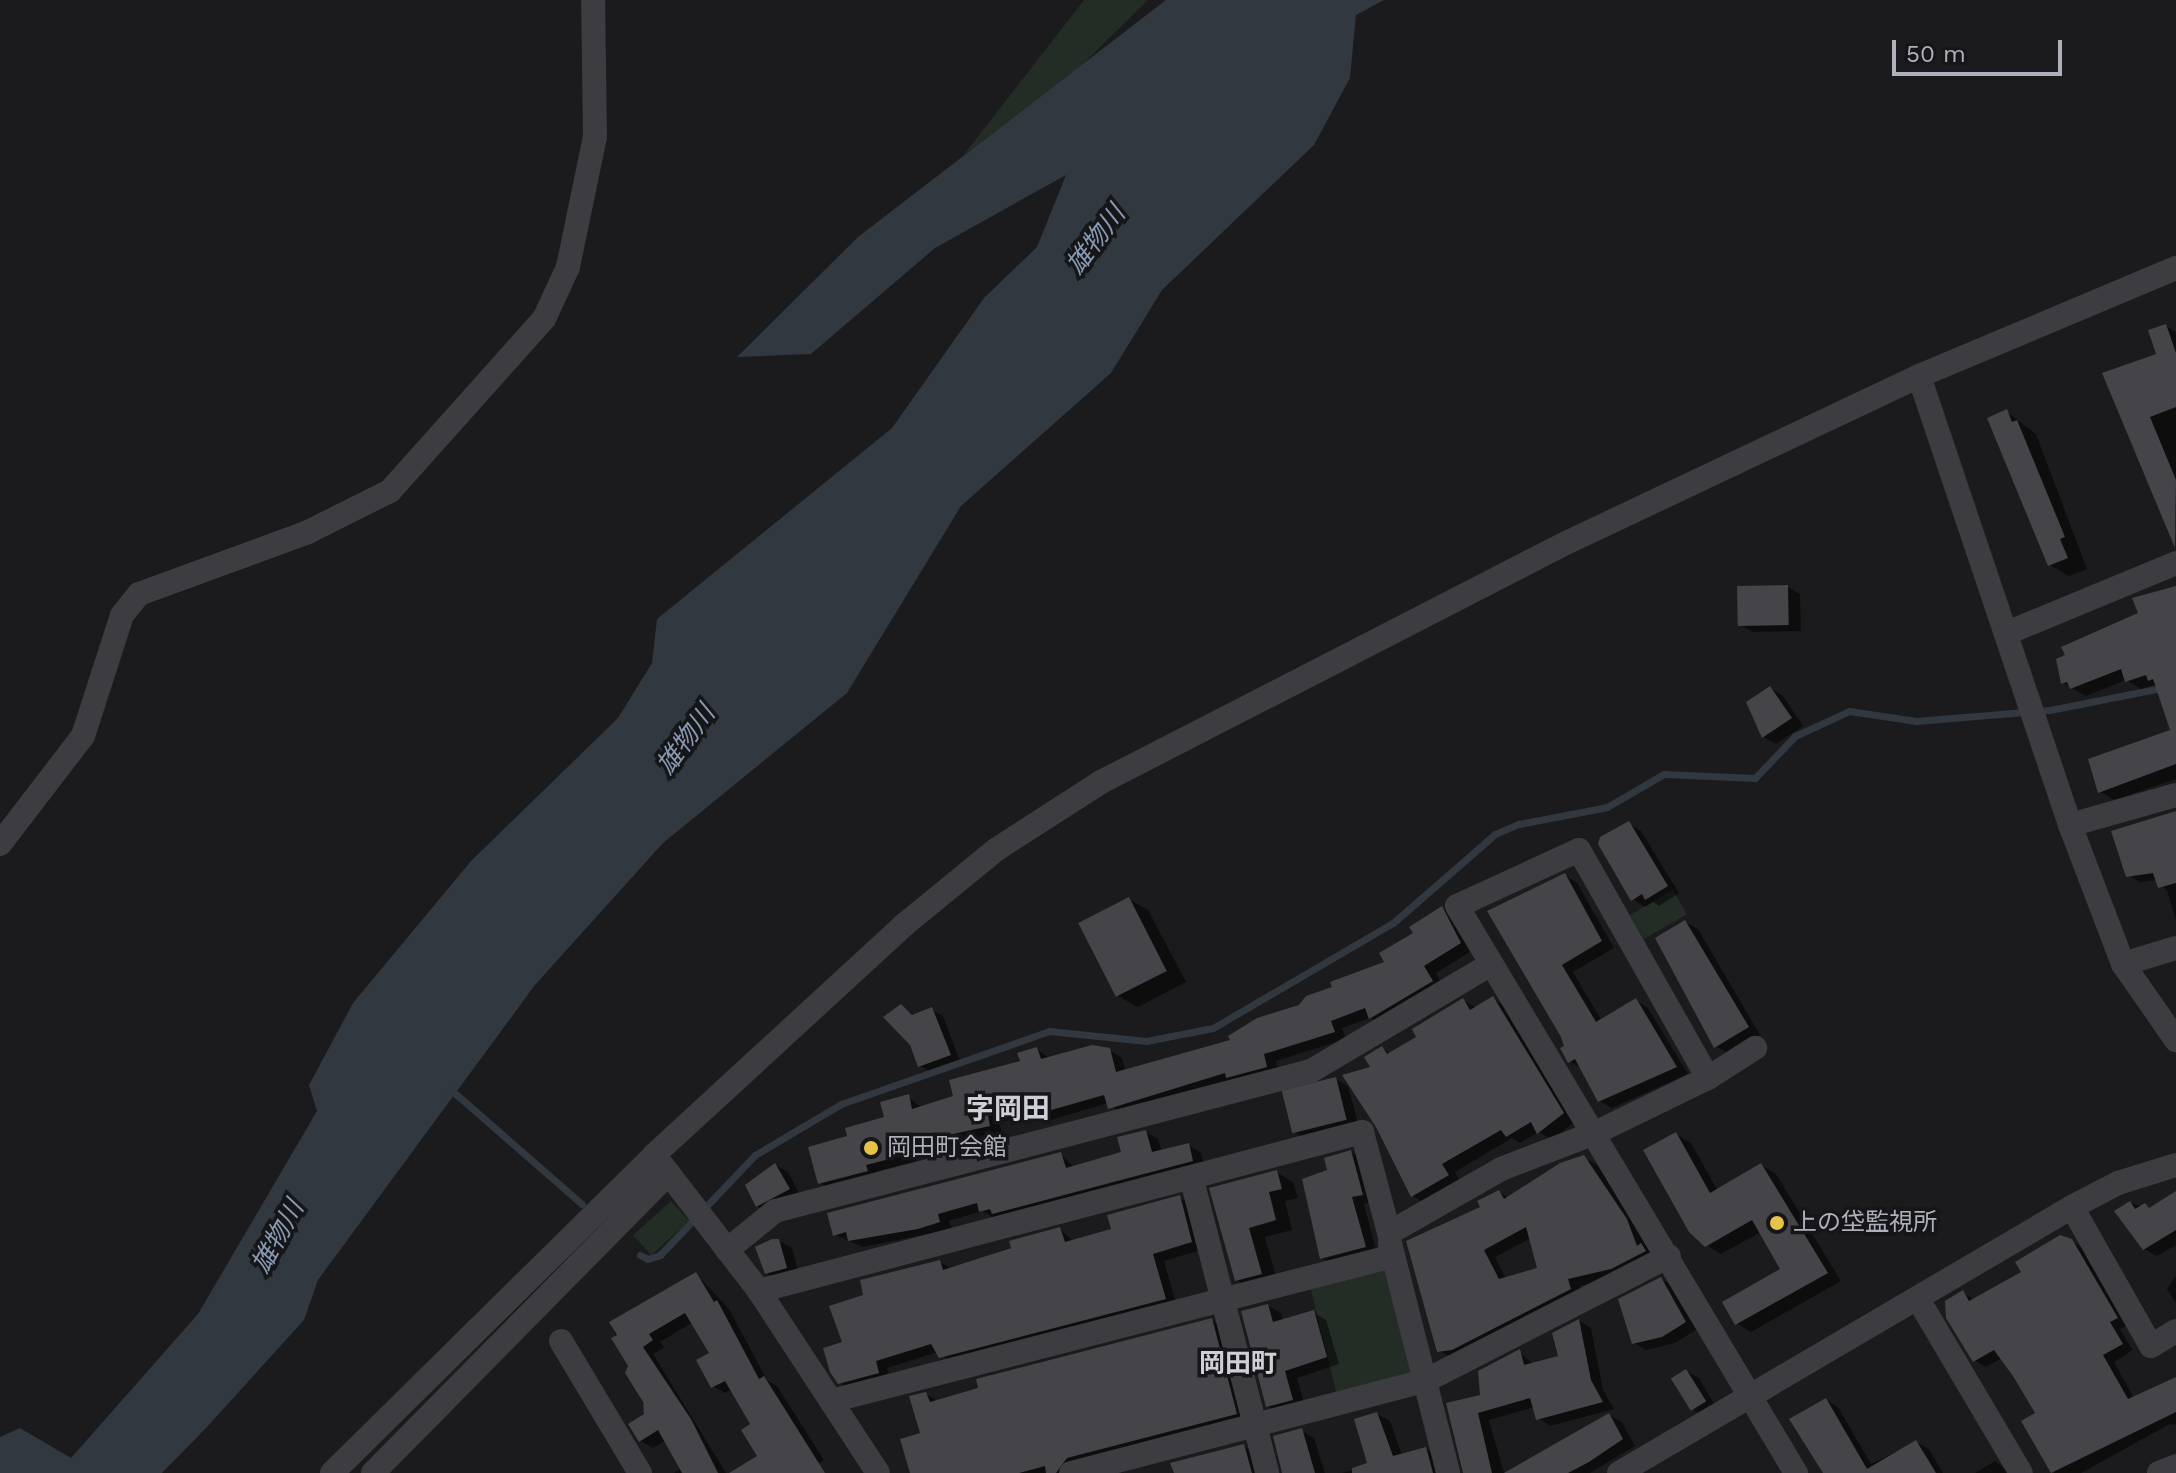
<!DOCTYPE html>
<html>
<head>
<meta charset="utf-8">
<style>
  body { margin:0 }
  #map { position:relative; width:2176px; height:1473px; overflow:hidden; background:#1b1a1c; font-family:"Work Sans","Noto Sans JP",sans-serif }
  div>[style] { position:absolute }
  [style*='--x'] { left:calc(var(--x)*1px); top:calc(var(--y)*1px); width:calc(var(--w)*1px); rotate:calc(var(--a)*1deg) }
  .green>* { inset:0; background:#242c26; transform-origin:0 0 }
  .water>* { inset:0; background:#313840 }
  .shadow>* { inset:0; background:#0007 }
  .stream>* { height:7px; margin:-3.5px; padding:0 3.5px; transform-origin:3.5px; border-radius:3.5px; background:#313840 }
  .building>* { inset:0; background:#454549; transform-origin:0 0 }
  .street>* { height:24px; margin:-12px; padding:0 12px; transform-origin:12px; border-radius:12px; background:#3c3c41 }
  .dots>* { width:22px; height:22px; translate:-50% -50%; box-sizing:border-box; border:4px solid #161517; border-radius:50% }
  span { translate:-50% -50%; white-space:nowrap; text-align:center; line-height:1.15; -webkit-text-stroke:7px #161517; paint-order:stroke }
  .poi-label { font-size:24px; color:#aeb0bb }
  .left { translate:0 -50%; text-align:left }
  .water-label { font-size:26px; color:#889ab3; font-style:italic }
  .neighbourhood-label { font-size:26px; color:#cfd0d7; font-weight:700 }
  .quarter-label { font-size:28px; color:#cfd0d7; font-weight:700 }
  .scale { position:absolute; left:1892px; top:40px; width:170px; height:36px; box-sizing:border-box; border:4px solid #aeb0bb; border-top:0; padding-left:10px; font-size:24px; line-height:28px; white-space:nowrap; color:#aeb0bb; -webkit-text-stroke:6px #161517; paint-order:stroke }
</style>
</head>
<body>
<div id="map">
  <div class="green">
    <i style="clip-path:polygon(1084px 0,1148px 0,1083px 64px,962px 157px)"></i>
    <i style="left:1673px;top:890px;width:28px;height:50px;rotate:60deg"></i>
    <i style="left:671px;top:1201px;width:27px;height:51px;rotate:48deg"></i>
    <i style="left:1393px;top:1256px;width:129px;height:88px;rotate:76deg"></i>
  </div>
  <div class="water">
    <i style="clip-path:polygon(1166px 0,1384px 0,1356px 15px,1350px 78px,1314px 145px,1162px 290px,1111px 373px,961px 506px,847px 693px,663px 843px,535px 985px,318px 1280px,304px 1320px,206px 1428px,162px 1473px,0 1473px,0 1437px,20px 1428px,71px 1458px,198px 1314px,317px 1111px,309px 1085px,353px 1003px,471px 861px,618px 718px,652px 663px,657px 619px,892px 428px,984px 298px,1037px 247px,1066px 175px,935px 248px,811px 354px,737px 357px,858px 237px)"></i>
  </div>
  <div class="shadow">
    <i style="clip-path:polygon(2166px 326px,2176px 332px,2176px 526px,2165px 520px,2105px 374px,2159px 355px)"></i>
    <i style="clip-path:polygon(2007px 412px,2036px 434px,2087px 569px,2069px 576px,2050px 565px)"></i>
    <i style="clip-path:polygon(2176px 586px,2176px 779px,2114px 800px,2099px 791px,2173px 732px,2157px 684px,2141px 689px,2126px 680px,2086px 696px,2063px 683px,2057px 666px,2140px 614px,2134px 599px)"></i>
    <i style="clip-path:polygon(1788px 587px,1800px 594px,1801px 631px,1753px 632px,1740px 625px)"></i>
    <i style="clip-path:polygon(1771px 688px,1783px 696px,1803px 726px,1776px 744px,1763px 737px)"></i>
    <i style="clip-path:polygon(2176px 813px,2176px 920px,2167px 891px,2157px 880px,2140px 882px,2128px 875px)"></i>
    <i style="clip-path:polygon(1629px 824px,1641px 831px,1679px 893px,1659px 906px,1653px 902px,1645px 907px,1633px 899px)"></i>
    <i style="clip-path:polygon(1565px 875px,1577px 883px,1614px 948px,1573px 972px,1602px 1021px,1636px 1000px,1648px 1008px,1688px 1074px,1612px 1108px,1599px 1101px,1582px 1069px,1570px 1062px,1567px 1046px,1489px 912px)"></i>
    <i style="clip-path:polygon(1129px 899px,1148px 910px,1186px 982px,1138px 1007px,1118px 996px)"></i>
    <i style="clip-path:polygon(1442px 908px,1455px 915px,1473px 950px,1436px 973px,1444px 988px,1383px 1025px,1370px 1018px,1342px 1028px,1346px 1039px,1276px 1061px,1279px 1073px,1122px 1114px,1108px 1103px,1051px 1120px,1038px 1111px,999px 1123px,1002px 1132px,934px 1147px,915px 1156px,916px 1161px,878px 1171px,880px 1178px,833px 1190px,820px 1183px,849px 1137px,887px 1118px,908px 1097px,922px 1108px,955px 1098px,1037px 1049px,1050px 1059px,1109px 1050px,1122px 1058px,1126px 1072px,1232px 1042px,1387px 963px)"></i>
    <i style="clip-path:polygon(1685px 922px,1698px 929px,1760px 1035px,1728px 1053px,1715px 1046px)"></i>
    <i style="clip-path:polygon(1493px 999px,1506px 1006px,1576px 1121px,1552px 1140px,1539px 1132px,1520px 1143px,1512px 1138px,1455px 1172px,1461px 1183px,1426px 1204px,1413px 1196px,1373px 1068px,1382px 1048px,1391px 1054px,1419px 1038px,1463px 1000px,1477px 1008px)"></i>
    <i style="clip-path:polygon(901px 1006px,915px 1016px,932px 1010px,943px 1016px,960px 1061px,931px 1072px,920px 1066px)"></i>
    <i style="clip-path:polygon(1336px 1079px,1348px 1086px,1359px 1127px,1308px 1140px,1296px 1133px)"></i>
    <i style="clip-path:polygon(1146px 1132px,1158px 1139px,1162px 1152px,1188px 1145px,1201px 1153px,1205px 1168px,994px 1218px,983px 1211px,949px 1221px,952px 1229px,863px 1247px,835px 1235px,1061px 1154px,1075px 1168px,1123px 1154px)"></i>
    <i style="clip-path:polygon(1676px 1134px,1691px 1143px,1718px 1191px,1761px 1165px,1776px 1174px,1841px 1281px,1751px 1332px,1736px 1323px,1783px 1270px,1761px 1232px,1721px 1254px,1706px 1245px)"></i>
    <i style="clip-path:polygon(1351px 1152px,1364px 1160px,1375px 1201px,1364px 1204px,1377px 1253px,1334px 1265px,1321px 1258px,1329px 1172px)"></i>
    <i style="clip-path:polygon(evenodd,1584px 1158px,1597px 1165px,1654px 1253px,1625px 1275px,1580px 1286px,1583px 1296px,1451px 1358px,1439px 1350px,1483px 1208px,1499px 1192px,1509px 1198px,1584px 1158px,1531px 1238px,1539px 1270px,1506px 1279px,1495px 1257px,1531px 1238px)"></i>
    <i style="clip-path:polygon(775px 1165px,788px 1172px,801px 1197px,770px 1213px,757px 1206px)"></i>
    <i style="clip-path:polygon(1276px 1172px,1293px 1182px,1298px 1198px,1285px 1201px,1292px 1230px,1265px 1237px,1278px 1284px,1254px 1290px,1237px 1280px,1212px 1189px)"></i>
    <i style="clip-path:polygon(2176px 1193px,2176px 1245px,2157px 1256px,2144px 1249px,2130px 1203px,2151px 1209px)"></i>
    <i style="clip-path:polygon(1180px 1198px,1193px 1205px,1204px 1249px,1164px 1261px,1177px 1306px,953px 1364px,938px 1352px,887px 1368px,891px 1380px,852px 1390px,839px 1382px,844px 1343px,866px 1296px,940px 1262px,952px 1269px,1060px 1229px,1074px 1242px,1113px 1231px)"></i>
    <i style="clip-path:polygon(779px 1241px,792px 1248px,799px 1275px,779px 1280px,766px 1273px)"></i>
    <i style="clip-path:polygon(2071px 1241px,2083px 1248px,2128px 1325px,2120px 1329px,2133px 1350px,2114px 1362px,2134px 1398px,2176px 1379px,2176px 1425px,2170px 1424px,2081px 1473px,2054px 1473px,2024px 1422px,2038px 1414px,2002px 1358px,1986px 1367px,1974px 1360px,1963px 1293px,1975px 1300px)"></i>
    <i style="clip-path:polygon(696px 1274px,729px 1309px,767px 1380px,777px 1386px,824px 1460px,803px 1473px,733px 1473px,760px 1456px,752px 1425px,732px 1390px,725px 1393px,713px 1386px,712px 1354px,693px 1322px,660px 1342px,664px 1348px,653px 1354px,726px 1473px,674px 1473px,682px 1468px,666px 1440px,653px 1448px,640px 1441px,647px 1415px,611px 1323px)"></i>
    <i style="clip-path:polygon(2176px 1275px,2176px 1303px,2167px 1289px)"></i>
    <i style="clip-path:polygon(1661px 1279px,1674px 1286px,1697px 1329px,1675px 1343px,1646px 1350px,1634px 1343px)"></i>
    <i style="clip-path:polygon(1268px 1306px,1281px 1313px,1283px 1321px,1313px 1312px,1326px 1320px,1339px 1364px,1297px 1378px,1305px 1406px,1280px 1413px,1267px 1406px)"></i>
    <i style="clip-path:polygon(1212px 1320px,1224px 1328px,1248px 1421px,1075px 1473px,917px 1473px,926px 1394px,939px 1402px)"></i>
    <i style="clip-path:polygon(1579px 1321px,1591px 1328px,1603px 1389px,1614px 1409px,1550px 1426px,1538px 1418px,1535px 1407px,1489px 1420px,1504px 1473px,1463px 1473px,1448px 1405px,1482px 1396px,1519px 1352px,1534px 1365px,1560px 1357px)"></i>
    <i style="clip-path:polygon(1686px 1371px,1699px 1378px,1717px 1409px,1704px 1416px,1692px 1409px)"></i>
    <i style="clip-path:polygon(1826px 1400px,1838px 1407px,1871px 1464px,1916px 1442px,1929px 1449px,1943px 1473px,1829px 1473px)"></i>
    <i style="clip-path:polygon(1377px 1414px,1390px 1421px,1402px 1455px,1426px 1449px,1438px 1456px,1443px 1473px,1342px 1473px,1370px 1466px)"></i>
    <i style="clip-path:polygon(1609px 1415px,1622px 1422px,1635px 1446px,1590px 1473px,1508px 1473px)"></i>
    <i style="clip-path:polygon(1302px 1431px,1314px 1438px,1325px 1473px,1283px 1473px)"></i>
    <i style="clip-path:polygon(1244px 1446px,1256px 1453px,1261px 1473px,1176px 1473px)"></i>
    <i style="clip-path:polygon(1995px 1461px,2011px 1473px,1975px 1473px)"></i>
  </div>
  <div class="stream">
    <i style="--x:450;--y:1089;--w:175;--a:41.1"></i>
    <i style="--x:640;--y:1255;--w:9;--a:27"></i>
    <i style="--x:648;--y:1259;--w:13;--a:-18"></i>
    <i style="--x:660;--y:1255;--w:138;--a:-46.5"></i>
    <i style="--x:755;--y:1155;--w:100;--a:-30.7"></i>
    <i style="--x:841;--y:1104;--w:220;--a:-19.3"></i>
    <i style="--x:1049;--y:1031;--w:98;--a:5.9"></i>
    <i style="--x:1146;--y:1041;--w:68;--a:-11"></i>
    <i style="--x:1213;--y:1028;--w:208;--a:-30.3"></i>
    <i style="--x:1393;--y:923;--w:135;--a:-41.1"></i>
    <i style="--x:1495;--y:834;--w:26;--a:-23"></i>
    <i style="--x:1519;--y:824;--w:90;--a:-10.9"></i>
    <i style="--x:1607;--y:807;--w:66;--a:-30.1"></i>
    <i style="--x:1664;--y:774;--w:91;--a:2.5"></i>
    <i style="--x:1755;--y:778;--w:58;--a:-46.4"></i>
    <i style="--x:1795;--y:736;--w:60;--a:-24.8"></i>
    <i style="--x:1849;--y:711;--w:68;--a:8.5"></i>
    <i style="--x:1916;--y:721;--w:134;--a:-4.7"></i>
    <i style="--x:2050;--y:710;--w:128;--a:-11.2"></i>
  </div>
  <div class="building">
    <i style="clip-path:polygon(2166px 324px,2176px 353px,2176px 407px,2150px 417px,2176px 480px,2175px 548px,2102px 373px,2156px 354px,2148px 330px)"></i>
    <i style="clip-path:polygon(2007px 409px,2012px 422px,2017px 420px,2065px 537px,2060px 539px,2068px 558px,2048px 566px,1987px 418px)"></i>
    <i style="left:1788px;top:585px;width:40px;height:51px;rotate:89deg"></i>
    <i style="clip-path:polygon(2176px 586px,2176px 764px,2098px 793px,2088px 759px,2170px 730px,2153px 679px,2148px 681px,2146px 675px,2125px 682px,2121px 669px,2070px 689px,2067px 682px,2061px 684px,2056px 659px,2065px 655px,2061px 647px,2138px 613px,2132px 598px)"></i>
    <i style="clip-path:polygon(1770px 686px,1792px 718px,1762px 738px,1746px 702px)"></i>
    <i style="clip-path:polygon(2176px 811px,2176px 883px,2158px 888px,2153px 873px,2126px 877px,2111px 831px)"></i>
    <i style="clip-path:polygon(1629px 821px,1668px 886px,1645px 900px,1642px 894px,1631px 901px,1598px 844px,1600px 837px)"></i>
    <i style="clip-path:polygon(1565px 873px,1602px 941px,1562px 965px,1596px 1022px,1636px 998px,1677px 1067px,1598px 1102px,1575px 1059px,1568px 1063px,1560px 1048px,1564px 1046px,1561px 1037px,1487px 911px)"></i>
    <i style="left:1129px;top:897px;width:83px;height:57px;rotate:63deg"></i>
    <i style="clip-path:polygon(1442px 906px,1461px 943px,1424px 966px,1433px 981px,1369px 1019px,1365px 1008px,1331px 1021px,1335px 1032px,1264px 1054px,1267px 1067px,1226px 1078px,1225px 1073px,1108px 1109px,1104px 1095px,1037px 1114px,1033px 1102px,988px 1116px,990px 1126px,921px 1141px,903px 1149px,905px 1155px,866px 1165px,868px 1171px,818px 1184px,808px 1147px,847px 1136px,845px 1128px,884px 1117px,880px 1102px,909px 1094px,912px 1109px,953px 1096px,949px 1080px,1020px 1061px,1017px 1053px,1037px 1047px,1041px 1059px,1092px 1045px,1110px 1048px,1116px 1072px,1230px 1040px,1228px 1036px,1257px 1018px,1299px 1005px,1306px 996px,1332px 987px,1330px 982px,1384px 962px,1379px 953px,1413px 933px,1409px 927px)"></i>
    <i style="clip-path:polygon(1685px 920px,1749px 1027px,1714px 1048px,1655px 938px)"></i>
    <i style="clip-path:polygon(1493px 996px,1564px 1113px,1537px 1134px,1531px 1122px,1506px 1137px,1501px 1130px,1442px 1164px,1449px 1175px,1411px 1197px,1376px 1127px,1342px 1075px,1370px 1067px,1364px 1057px,1382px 1046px,1387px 1054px,1416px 1037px,1412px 1029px,1463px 998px,1470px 1010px)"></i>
    <i style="clip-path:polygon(901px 1004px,912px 1015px,932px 1007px,951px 1055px,918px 1067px,910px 1045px,883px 1017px)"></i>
    <i style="left:1336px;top:1077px;width:44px;height:56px;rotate:76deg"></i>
    <i style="clip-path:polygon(1146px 1130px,1152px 1152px,1189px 1143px,1193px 1161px,992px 1214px,990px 1209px,979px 1212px,977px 1203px,938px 1214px,940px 1222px,918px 1229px,848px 1241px,846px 1232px,833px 1236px,827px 1213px,1061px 1152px,1066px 1168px,1121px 1152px,1117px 1137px)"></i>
    <i style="clip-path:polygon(1676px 1132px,1710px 1193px,1761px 1163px,1828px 1273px,1735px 1325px,1722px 1302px,1780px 1269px,1752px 1220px,1705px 1247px,1689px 1232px,1643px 1150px)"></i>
    <i style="clip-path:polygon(1351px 1150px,1363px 1195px,1352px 1197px,1366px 1247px,1320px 1259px,1302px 1179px,1327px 1170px,1324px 1158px)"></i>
    <i style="clip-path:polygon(evenodd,1584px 1155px,1627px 1219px,1637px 1246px,1641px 1243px,1646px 1251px,1611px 1269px,1568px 1279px,1571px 1289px,1452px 1350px,1437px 1352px,1406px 1241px,1480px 1207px,1477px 1201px,1499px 1190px,1504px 1199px,1560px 1163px,1584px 1155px,1526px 1227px,1537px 1268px,1499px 1279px,1484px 1250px,1526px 1227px)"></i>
    <i style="clip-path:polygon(775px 1163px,790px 1189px,756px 1207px,745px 1185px)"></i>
    <i style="clip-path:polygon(1277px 1170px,1282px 1189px,1269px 1192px,1276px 1220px,1249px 1228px,1262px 1274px,1235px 1281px,1209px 1188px)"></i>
    <i style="clip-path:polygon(2176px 1191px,2176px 1230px,2143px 1250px,2114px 1211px,2130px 1201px,2135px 1209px,2145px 1203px,2149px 1208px)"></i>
    <i style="clip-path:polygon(1180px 1195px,1192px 1242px,1153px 1254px,1166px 1299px,939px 1358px,931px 1344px,876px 1361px,879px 1373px,838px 1384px,830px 1372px,823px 1348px,842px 1342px,829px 1306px,863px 1295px,860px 1280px,940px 1260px,943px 1270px,1011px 1248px,1009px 1241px,1060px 1227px,1065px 1242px,1111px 1229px,1107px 1215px)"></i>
    <i style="clip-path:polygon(2060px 1235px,2072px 1239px,2118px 1318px,2110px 1322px,2123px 1344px,2103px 1355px,2128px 1399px,2176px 1377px,2176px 1412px,2051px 1473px,2021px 1421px,2035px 1413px,2013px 1376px,1994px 1350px,1973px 1362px,1946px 1318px,1945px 1301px,1963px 1290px,1969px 1301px,2021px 1272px,2015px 1262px)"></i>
    <i style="clip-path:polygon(772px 1239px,779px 1239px,787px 1268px,765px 1274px,755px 1247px)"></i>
    <i style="clip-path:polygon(696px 1272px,714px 1302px,717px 1300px,759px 1379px,764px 1376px,825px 1473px,729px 1473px,757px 1456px,741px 1430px,750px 1424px,725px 1381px,711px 1388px,696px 1360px,709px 1353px,685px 1313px,649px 1334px,653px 1340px,643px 1347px,691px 1419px,718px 1473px,682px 1473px,658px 1430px,639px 1442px,628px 1424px,644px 1414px,643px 1402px,625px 1373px,628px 1366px,611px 1338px,617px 1335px,609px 1322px)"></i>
    <i style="clip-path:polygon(1661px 1277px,1686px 1322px,1662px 1337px,1632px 1344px,1618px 1299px)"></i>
    <i style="clip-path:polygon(1268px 1304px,1273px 1322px,1314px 1310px,1327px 1357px,1285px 1371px,1293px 1400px,1266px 1407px,1241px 1311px)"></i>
    <i style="clip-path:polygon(1212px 1318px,1237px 1414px,1067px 1458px,1056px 1473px,1046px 1473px,1045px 1466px,1019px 1473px,910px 1473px,900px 1439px,920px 1433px,909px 1396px,926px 1392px,930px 1402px,978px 1388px,976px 1379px)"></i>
    <i style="clip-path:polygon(1579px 1319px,1591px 1380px,1603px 1402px,1536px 1420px,1530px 1398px,1478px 1413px,1492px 1473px,1463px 1473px,1446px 1403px,1480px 1395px,1478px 1371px,1520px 1349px,1524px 1365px,1558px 1356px,1552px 1333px)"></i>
    <i style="left:1686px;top:1369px;width:38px;height:18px;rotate:58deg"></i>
    <i style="clip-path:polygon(1826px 1398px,1867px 1469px,1916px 1440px,1936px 1473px,1823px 1473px,1789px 1419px)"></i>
    <i style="clip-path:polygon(1377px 1412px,1393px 1456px,1426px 1447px,1433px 1473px,1352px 1473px,1352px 1468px,1367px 1463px,1354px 1419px)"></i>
    <i style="clip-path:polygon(1609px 1413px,1623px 1439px,1589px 1462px,1568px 1473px,1504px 1473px)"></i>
    <i style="clip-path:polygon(1302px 1428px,1315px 1473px,1282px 1473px,1273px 1436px)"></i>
    <i style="clip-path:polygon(1244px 1444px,1252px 1473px,1174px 1473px,1170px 1463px)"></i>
  </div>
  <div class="street">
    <i style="--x:1919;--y:376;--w:474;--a:71.4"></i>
    <i style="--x:2070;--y:825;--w:149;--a:69.1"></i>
    <i style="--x:2123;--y:964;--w:93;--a:55.1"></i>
    <i style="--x:2007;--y:633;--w:183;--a:-22.5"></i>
    <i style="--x:2070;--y:825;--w:110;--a:-15.8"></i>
    <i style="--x:0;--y:844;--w:136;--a:-52.5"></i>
    <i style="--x:83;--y:736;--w:127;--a:-72.1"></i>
    <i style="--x:122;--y:615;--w:27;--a:-51"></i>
    <i style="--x:139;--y:594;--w:178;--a:-20.1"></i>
    <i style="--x:306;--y:533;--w:94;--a:-26.6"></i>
    <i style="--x:390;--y:491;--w:231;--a:-48.2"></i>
    <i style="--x:544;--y:319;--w:57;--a:-65.2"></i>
    <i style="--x:568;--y:267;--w:133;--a:-78.3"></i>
    <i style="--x:595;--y:137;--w:137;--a:-90.8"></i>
    <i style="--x:2123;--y:964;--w:55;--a:-16.8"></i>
    <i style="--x:1708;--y:1078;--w:262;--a:-119.5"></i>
    <i style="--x:1579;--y:850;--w:134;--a:155.3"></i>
    <i style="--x:1457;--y:906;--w:661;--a:59.13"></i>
    <i style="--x:659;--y:1161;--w:164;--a:52.4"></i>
    <i style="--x:759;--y:1291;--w:217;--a:56.8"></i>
    <i style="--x:1192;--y:1180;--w:302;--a:75.6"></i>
    <i style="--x:2072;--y:1207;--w:160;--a:60.4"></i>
    <i style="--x:2151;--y:1346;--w:29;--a:-31"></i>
    <i style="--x:1390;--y:1243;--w:237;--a:75.8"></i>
    <i style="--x:727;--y:1250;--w:62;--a:-39.1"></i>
    <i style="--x:775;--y:1211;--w:554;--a:-14.64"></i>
    <i style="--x:1311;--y:1071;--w:209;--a:-30.7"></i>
    <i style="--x:759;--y:1291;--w:624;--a:-14.77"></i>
    <i style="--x:1362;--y:1132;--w:105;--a:75"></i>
    <i style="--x:1389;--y:1233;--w:129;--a:-29.7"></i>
    <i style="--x:1501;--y:1169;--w:101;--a:-21"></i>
    <i style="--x:1595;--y:1133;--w:126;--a:-26"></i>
    <i style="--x:1708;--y:1078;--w:56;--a:-32.6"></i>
    <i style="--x:1918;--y:1299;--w:202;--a:59.4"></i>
    <i style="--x:561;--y:1341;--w:154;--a:59.1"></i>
    <i style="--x:831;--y:1401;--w:580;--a:-14.47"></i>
    <i style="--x:332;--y:1473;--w:453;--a:-44.6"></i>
    <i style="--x:654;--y:1155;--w:340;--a:-42.6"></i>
    <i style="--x:904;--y:925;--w:120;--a:-39.3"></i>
    <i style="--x:997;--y:849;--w:124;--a:-32.8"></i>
    <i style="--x:1101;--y:782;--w:523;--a:-27.2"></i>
    <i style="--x:1566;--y:543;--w:391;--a:-25.3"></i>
    <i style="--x:1919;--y:376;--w:279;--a:-22.8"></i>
    <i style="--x:373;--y:1473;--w:421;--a:-45.4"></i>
    <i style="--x:1071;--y:1473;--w:366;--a:-14.6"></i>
    <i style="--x:1425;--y:1381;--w:274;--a:-27.1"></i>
    <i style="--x:1619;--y:1473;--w:525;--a:-30.42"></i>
    <i style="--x:2072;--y:1207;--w:52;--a:-27.6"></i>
    <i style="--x:2118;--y:1183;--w:61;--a:-17.2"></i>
    <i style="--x:2159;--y:1473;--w:18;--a:-22"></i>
  </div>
  <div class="dots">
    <i style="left:871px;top:1148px;background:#e6c248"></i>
    <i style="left:1777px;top:1223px;background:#e6c248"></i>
  </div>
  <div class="poi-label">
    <span class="left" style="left:887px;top:1148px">岡田町会館</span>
    <span class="left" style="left:1793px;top:1223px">上の垈監視所</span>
  </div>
  <div class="water-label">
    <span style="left:1096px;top:240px;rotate:-53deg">雄物川</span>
    <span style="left:686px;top:740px;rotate:-54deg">雄物川</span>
    <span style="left:278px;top:1237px;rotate:-61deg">雄物川</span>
  </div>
  <div class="neighbourhood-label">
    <span style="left:1238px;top:1364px">岡田町</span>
  </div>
  <div class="quarter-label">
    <span style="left:1008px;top:1109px">字岡田</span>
  </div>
  <div class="scale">50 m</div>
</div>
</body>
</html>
